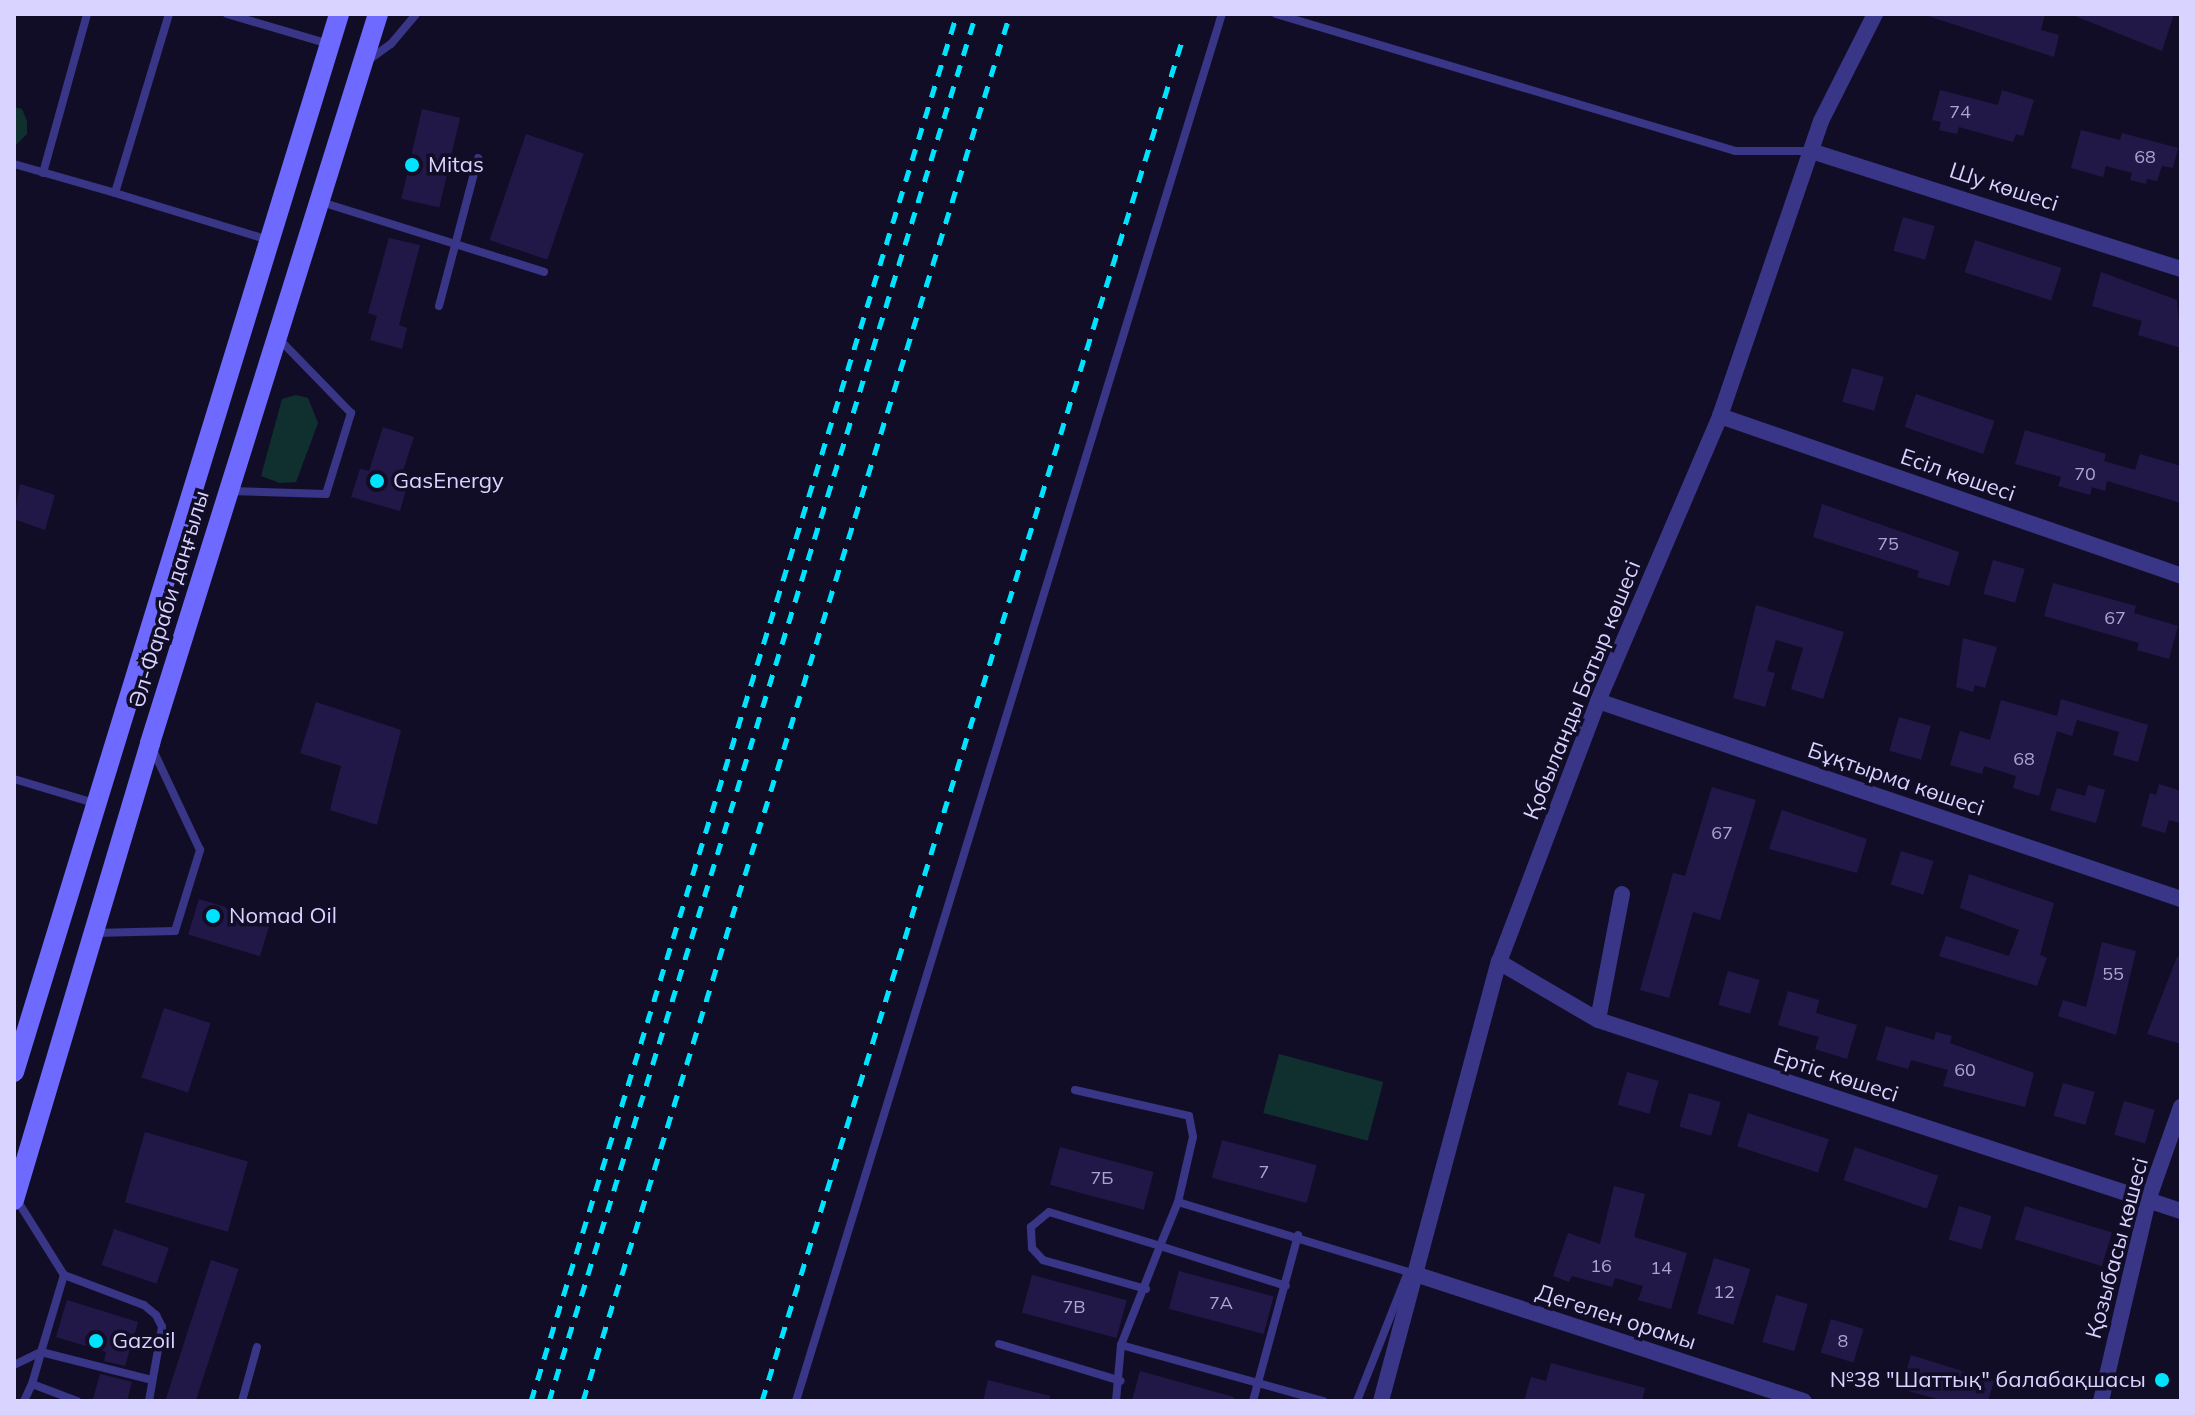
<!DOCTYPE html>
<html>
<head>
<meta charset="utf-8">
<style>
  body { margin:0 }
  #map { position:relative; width:2195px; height:1415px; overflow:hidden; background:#120d26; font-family:Mulish,sans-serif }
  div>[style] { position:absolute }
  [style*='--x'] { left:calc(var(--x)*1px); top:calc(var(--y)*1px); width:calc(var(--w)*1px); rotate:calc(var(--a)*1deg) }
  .green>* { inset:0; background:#10302f; transform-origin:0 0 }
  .building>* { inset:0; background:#221848; transform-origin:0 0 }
  .service>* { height:8px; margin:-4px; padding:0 4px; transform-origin:4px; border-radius:4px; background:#393688 }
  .minor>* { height:16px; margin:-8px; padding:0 8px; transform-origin:8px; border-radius:8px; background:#393688 }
  .secondary>* { height:20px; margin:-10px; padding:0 10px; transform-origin:10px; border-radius:10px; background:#6e6aff }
  .rail>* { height:5px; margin-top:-2.5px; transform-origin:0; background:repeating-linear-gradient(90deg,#00e3fe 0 12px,transparent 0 22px) }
  .dots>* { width:22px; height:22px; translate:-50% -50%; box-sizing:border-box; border:4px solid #120d26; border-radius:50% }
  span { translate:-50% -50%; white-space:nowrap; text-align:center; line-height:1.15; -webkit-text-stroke:7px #120d26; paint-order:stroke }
  .number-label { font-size:18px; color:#aaa4d1 }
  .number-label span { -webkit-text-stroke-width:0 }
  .poi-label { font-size:22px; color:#d8d3ff }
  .left { translate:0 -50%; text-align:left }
  .right { translate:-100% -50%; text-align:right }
  .street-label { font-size:22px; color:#d8d3ff }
  .frame { position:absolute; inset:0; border:16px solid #d8d3ff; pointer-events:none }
</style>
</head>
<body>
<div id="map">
  <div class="green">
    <i style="clip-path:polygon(14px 107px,22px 109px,27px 121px,27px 134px,14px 147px)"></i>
    <i style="clip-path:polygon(296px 395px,308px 398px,318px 423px,296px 482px,280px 483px,261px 476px,282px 399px)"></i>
    <i style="left:1279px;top:1054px;width:108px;height:61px;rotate:15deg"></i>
  </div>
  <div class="building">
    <i style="clip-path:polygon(1922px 14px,2045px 14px,2041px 30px,2059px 35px,2054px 57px)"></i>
    <i style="clip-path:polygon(2070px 14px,2174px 14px,2162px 51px)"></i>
    <i style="clip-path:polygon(1940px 90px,1998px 105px,2002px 90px,2034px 100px,2023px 136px,2016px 134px,2013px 142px,1959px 127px,1957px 134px,1939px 130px,1941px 122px,1932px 120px)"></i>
    <i style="left:422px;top:109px;width:39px;height:92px;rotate:13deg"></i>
    <i style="clip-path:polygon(2081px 130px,2120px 140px,2122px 133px,2178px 148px,2173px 168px,2162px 166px,2157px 181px,2147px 179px,2146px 184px,2130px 180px,2132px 173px,2106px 166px,2103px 177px,2071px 168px)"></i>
    <i style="left:526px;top:134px;width:61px;height:112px;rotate:19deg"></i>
    <i style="left:1903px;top:217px;width:33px;height:35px;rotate:16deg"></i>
    <i style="clip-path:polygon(389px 238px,420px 245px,399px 325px,407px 328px,402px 349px,370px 340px,377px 316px,368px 313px)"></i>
    <i style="left:1975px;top:240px;width:91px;height:34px;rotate:18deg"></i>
    <i style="clip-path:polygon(2101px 272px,2177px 300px,2181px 348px,2138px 335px,2142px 321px,2092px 306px)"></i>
    <i style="left:1852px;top:368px;width:33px;height:35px;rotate:16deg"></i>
    <i style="left:1916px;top:394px;width:83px;height:35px;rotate:19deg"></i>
    <i style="clip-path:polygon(383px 427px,414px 437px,400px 480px,408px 483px,400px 511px,351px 497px,360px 469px,369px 471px)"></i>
    <i style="clip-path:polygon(2025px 430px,2106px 454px,2104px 461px,2135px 470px,2140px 454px,2181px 466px,2181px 503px,2107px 481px,2105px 491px,2092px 487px,2090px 495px,2058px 486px,2061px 477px,2015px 464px)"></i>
    <i style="clip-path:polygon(20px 484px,55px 495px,45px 530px,14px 519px)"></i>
    <i style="clip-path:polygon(1822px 504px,1959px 552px,1949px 586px,1917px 577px,1919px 571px,1813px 537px)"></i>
    <i style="left:1993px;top:560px;width:33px;height:35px;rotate:16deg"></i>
    <i style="clip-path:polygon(2053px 583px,2136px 606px,2134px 613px,2178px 626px,2169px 659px,2137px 650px,2139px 643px,2044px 616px)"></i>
    <i style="clip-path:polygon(1756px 605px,1844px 632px,1823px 699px,1791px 689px,1803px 648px,1776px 640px,1767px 671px,1775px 673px,1765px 707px,1733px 698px)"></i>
    <i style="clip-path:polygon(1963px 638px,1997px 647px,1985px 688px,1975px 685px,1973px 692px,1956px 687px)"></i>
    <i style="clip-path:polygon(2061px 699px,2148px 725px,2138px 762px,2113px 755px,2119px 732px,2077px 720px,2072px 736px,2057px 731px,2039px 796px,2013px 788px,2016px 776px,1984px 766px,1982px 774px,1950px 765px,1960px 731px,1990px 740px,2001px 700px,2057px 716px)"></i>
    <i style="clip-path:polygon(316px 702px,401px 730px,377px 825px,330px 810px,341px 766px,300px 753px)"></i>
    <i style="left:1899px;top:717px;width:33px;height:35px;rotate:16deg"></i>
    <i style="clip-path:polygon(2159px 784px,2181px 791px,2181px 823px,2169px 820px,2165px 833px,2141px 826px,2150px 793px,2156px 795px)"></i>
    <i style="clip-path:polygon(2088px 785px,2105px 790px,2096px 823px,2050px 810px,2057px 788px,2085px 796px)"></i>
    <i style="clip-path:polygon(1712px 787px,1756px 800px,1720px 920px,1693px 912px,1669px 998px,1640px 990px,1673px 873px,1685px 876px)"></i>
    <i style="clip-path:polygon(1782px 810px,1867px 839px,1857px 873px,1769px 849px)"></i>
    <i style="left:1901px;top:851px;width:34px;height:35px;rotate:17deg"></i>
    <i style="clip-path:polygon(1969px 874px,2054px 903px,2040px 955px,2047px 958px,2037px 986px,1939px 956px,1946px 936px,2009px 956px,2019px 930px,1960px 908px)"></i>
    <i style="left:199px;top:899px;width:75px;height:37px;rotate:17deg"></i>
    <i style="clip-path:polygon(2102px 942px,2136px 951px,2116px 1035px,2058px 1016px,2063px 1000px,2086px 1007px)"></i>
    <i style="clip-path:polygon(2177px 957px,2181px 957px,2181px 1044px,2147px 1034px)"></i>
    <i style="left:1728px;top:971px;width:33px;height:35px;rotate:16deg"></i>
    <i style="clip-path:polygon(1788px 991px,1819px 1000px,1816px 1013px,1857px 1025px,1847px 1059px,1815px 1049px,1819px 1037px,1778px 1025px)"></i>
    <i style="left:164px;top:1008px;width:49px;height:73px;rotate:18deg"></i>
    <i style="clip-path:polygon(1886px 1026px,1934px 1040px,1936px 1032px,1952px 1036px,1950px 1043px,2034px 1073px,2025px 1107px,1943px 1086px,1948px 1070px,1911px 1060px,1908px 1069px,1876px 1060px)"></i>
    <i style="left:1627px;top:1072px;width:33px;height:34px;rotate:16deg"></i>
    <i style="left:2063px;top:1083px;width:33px;height:34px;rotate:16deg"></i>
    <i style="left:1689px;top:1093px;width:33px;height:35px;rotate:16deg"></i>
    <i style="left:2124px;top:1101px;width:32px;height:35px;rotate:16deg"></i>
    <i style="left:1748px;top:1113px;width:85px;height:35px;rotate:18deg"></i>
    <i style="left:145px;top:1132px;width:107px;height:73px;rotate:16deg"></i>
    <i style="left:1222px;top:1140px;width:98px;height:39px;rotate:15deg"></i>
    <i style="left:1060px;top:1147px;width:97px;height:39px;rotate:15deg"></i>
    <i style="left:1855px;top:1147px;width:88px;height:35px;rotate:19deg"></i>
    <i style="clip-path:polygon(1614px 1186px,1645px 1194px,1634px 1237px,1687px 1253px,1671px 1309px,1638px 1300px,1643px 1286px,1615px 1278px,1612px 1287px,1572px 1276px,1569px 1282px,1553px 1276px,1568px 1233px,1600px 1244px)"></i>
    <i style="left:1959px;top:1206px;width:34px;height:35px;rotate:17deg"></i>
    <i style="left:2025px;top:1206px;width:91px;height:35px;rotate:17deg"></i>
    <i style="left:114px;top:1229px;width:58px;height:38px;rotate:19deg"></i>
    <i style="left:1714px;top:1258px;width:38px;height:58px;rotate:17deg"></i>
    <i style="left:211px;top:1260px;width:29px;height:148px;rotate:18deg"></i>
    <i style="left:1179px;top:1271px;width:98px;height:39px;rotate:15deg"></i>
    <i style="left:1032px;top:1275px;width:98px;height:39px;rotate:15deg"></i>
    <i style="left:1776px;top:1295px;width:33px;height:49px;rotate:16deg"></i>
    <i style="clip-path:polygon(67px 1300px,138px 1322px,125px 1366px,104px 1361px,106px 1352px,56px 1337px)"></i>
    <i style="left:1831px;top:1319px;width:34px;height:35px;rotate:17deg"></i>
    <i style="clip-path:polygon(1911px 1355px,1994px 1381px,1988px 1401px,1944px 1401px,1901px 1389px)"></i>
    <i style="clip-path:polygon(1551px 1363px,1645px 1388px,1642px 1401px,1524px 1401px,1531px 1377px,1546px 1381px)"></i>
    <i style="clip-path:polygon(1140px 1371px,1234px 1397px,1234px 1401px,1132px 1401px)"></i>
    <i style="clip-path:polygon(100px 1374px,132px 1382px,127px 1401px,93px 1399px)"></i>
    <i style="clip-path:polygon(988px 1380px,1050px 1396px,1049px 1401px,983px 1401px)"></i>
  </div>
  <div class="service">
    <i style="--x:169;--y:14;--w:187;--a:106.8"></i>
    <i style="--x:115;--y:193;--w:161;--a:17"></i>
    <i style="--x:227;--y:14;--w:106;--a:16.4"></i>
    <i style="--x:1276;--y:14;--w:479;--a:16.6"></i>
    <i style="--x:1735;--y:151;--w:75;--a:0"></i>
    <i style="--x:370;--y:59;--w:26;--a:-36"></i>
    <i style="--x:391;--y:44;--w:39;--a:-50"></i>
    <i style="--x:14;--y:164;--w:105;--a:16"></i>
    <i style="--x:43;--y:173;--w:165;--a:-74.5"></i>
    <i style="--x:318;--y:201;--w:237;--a:17.4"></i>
    <i style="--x:439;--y:306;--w:153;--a:-75.2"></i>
    <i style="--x:229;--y:491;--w:97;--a:1.8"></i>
    <i style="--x:326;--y:494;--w:85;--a:-72.8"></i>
    <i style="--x:351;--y:413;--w:105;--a:-134.2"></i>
    <i style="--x:14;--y:779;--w:84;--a:16.7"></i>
    <i style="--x:94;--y:933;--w:81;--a:-1.4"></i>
    <i style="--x:175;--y:931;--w:85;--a:-72.8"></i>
    <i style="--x:200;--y:850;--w:113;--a:-115.2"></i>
    <i style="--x:1075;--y:1090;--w:117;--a:12.8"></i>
    <i style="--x:1189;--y:1116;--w:21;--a:79"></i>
    <i style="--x:1193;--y:1137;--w:67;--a:103"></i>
    <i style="--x:64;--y:1275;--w:85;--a:20.6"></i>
    <i style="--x:144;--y:1305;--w:16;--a:40"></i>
    <i style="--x:156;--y:1315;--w:13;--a:63"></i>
    <i style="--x:162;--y:1327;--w:75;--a:100"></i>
    <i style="--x:1146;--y:1289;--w:107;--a:-164.3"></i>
    <i style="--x:1043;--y:1260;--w:16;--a:-133"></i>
    <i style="--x:1032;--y:1248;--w:21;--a:-93"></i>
    <i style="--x:1031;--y:1227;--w:23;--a:-40"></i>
    <i style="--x:1049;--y:1212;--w:116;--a:17"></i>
    <i style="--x:1160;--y:1246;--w:48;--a:-67.8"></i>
    <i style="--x:1178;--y:1202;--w:240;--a:16.9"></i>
    <i style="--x:1408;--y:1272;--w:139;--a:111.6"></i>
    <i style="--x:999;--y:1344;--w:127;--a:16.9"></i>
    <i style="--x:1121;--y:1345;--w:210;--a:15.5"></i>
    <i style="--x:14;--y:1365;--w:30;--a:-26"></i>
    <i style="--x:41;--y:1352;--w:80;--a:-73.4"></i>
    <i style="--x:64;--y:1275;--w:89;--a:-122.1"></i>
    <i style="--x:24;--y:1401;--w:19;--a:-65"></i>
    <i style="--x:77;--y:1401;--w:48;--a:-159.3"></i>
    <i style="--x:32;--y:1384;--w:33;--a:-74"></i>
    <i style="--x:41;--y:1352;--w:114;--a:14.2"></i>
    <i style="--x:242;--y:1401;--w:56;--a:-74.5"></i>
    <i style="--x:796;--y:1401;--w:1451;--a:-72.93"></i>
    <i style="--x:1116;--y:1401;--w:56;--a:-84.9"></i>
    <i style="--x:1121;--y:1345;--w:106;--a:-68.5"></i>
    <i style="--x:1160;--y:1246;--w:132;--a:17.6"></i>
    <i style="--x:1253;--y:1401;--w:172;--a:-74.8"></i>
  </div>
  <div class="minor">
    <i style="--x:1811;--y:151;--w:388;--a:17.7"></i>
    <i style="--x:1720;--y:416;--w:488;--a:19.1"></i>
    <i style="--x:1598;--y:701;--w:616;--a:18.76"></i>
    <i style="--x:1622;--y:894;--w:128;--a:100.8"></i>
    <i style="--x:1598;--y:1020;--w:613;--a:18.14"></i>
    <i style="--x:1499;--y:962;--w:115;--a:30.4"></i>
    <i style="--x:1415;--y:1274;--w:409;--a:18.1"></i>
    <i style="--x:1381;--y:1401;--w:455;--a:-75"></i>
    <i style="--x:1499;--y:962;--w:279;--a:-69.2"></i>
    <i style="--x:1598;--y:701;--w:310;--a:-66.8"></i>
    <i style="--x:1720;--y:416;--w:312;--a:-71.1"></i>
    <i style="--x:1821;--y:121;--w:120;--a:-63.2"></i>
    <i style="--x:2101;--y:1401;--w:206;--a:-76.8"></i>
    <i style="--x:2148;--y:1200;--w:99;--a:-70.5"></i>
  </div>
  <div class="secondary">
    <i style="--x:14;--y:1072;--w:1107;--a:-72.92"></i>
    <i style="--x:14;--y:1200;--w:477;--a:-73.4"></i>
    <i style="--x:150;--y:743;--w:764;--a:-72.63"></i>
  </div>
  <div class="rail">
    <i style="--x:531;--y:1401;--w:1451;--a:-72.93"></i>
    <i style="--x:549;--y:1401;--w:1451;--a:-72.89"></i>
    <i style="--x:583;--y:1401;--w:1451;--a:-72.89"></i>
    <i style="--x:762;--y:1401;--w:1427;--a:-72.84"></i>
  </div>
  <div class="dots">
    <i style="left:412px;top:165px;background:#00e3fe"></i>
    <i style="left:377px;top:481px;background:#00e3fe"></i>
    <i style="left:213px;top:916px;background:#00e3fe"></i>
    <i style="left:96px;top:1341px;background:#00e3fe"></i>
    <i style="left:2162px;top:1380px;background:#00e3fe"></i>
  </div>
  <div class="number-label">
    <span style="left:1960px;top:112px">74</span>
    <span style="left:2145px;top:157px">68</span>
    <span style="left:2085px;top:474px">70</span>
    <span style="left:1888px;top:544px">75</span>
    <span style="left:2115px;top:618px">67</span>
    <span style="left:2024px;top:759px">68</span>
    <span style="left:1722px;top:833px">67</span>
    <span style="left:2113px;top:974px">55</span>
    <span style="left:1965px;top:1070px">60</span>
    <span style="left:1264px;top:1172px">7</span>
    <span style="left:1102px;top:1178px">7Б</span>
    <span style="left:1601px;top:1266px">16</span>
    <span style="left:1661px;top:1268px">14</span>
    <span style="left:1724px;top:1292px">12</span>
    <span style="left:1221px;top:1303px">7А</span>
    <span style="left:1074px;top:1307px">7В</span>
    <span style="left:1843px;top:1341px">8</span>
  </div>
  <div class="poi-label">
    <span class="left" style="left:428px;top:165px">Mitas</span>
    <span class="left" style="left:393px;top:481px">GasEnergy</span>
    <span class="left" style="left:229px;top:916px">Nomad Oil</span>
    <span class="left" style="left:112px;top:1341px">Gazoil</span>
    <span class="right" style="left:2146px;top:1380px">№38 "Шаттық" балабақшасы</span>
  </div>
  <div class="street-label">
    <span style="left:2004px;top:187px;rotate:18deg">Шу көшесі</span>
    <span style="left:1958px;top:475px;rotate:19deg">Есіл көшесі</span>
    <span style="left:169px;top:599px;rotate:-73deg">Әл-Фараби даңғылы</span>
    <span style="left:1582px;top:690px;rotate:-68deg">Қобыланды Батыр көшесі</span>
    <span style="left:1896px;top:779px;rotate:19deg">Бұқтырма көшесі</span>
    <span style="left:1836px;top:1075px;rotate:18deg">Ертіс көшесі</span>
    <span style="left:2117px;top:1248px;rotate:-75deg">Қозыбасы көшесі</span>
    <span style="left:1616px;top:1317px;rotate:18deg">Дегелен орамы</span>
  </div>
  <div class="frame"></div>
</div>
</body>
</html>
